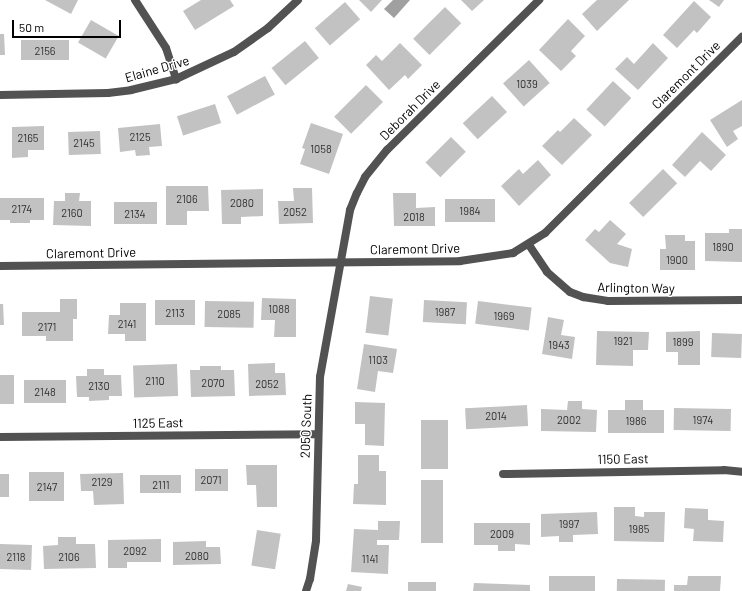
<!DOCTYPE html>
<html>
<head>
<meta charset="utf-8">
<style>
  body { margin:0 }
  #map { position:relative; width:742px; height:591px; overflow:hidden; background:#fff; font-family:Barlow,sans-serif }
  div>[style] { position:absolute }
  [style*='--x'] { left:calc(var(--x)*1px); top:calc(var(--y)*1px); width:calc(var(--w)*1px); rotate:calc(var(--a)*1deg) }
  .water>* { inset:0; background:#a0a0a0 }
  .building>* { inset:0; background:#c2c2c2; transform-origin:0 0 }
  .street>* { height:8px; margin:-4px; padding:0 4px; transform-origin:4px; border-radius:4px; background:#525252 }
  span { translate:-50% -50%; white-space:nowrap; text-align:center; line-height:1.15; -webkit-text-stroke:3px #fff; paint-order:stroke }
  .number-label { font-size:11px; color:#303030 }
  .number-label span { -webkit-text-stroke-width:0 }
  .street-label { font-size:13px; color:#000 }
  .scale { position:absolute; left:12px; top:20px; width:109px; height:18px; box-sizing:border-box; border:2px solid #000; border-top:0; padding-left:5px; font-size:12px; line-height:14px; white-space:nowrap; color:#000; -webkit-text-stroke:3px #fff; paint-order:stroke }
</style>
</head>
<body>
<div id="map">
  <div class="water">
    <i style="clip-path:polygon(393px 0,410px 0,394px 18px,384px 9px)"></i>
  </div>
  <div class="building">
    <i style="clip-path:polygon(45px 0,78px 0,71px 14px)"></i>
    <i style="clip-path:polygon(201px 0,230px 0,234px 6px,195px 30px,183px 11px)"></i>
    <i style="clip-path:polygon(359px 0,382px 0,371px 12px)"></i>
    <i style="clip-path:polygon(461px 0,484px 0,472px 11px)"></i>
    <i style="clip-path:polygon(597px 0,629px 0,597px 31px,582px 14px)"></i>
    <i style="clip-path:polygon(709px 0,724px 0,719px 7px)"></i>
    <i style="clip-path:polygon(694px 1px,711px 17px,697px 33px,694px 30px,677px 48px,663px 35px)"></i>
    <i style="left:345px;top:2px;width:23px;height:40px;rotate:49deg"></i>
    <i style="left:445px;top:7px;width:23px;height:45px;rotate:45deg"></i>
    <i style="clip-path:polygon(568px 19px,585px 36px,571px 51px,576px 56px,561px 71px,539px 50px)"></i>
    <i style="left:91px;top:20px;width:32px;height:26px;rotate:30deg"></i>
    <i style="clip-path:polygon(0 34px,4px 34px,5px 55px,0 55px)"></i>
    <i style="left:69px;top:40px;width:20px;height:48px;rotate:90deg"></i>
    <i style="left:305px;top:41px;width:22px;height:43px;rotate:51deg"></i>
    <i style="clip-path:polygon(400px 43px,422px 65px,408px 79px,405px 75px,389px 90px,366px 65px,376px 55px,382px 61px)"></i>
    <i style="clip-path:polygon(653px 43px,668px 58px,638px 90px,615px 69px,627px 57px,634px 64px)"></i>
    <i style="left:529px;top:60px;width:31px;height:35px;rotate:48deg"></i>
    <i style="left:265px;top:76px;width:21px;height:43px;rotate:62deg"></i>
    <i style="left:613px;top:81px;width:25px;height:39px;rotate:43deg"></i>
    <i style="left:366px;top:85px;width:24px;height:45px;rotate:45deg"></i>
    <i style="left:492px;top:96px;width:22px;height:40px;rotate:47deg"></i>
    <i style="clip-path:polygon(742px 100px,742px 126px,733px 131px,738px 139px,727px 147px,710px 120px)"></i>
    <i style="left:215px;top:104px;width:20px;height:40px;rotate:72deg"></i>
    <i style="clip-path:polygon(574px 118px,592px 135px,562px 165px,542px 146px,558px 130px,560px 132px)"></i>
    <i style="clip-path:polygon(311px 123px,343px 134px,329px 174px,300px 164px,305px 149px,302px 148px)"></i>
    <i style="clip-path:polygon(160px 124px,162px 146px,149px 147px,150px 155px,136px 156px,135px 150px,120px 152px,118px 128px)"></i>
    <i style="clip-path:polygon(44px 126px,44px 150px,28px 150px,28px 157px,12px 158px,12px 127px)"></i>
    <i style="left:100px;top:131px;width:23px;height:32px;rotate:88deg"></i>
    <i style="clip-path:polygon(702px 132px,726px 155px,711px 171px,700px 161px,685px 177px,672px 165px)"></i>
    <i style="left:451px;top:137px;width:21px;height:36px;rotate:45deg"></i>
    <i style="clip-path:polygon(538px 160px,551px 175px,519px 206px,501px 186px,519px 169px,523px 174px)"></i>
    <i style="left:663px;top:169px;width:20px;height:48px;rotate:45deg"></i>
    <i style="clip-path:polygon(166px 186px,208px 186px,209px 211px,187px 211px,187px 225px,166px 225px)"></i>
    <i style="clip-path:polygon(293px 188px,312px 188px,313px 223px,279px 224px,278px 201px,294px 201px)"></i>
    <i style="clip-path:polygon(263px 189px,263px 216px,241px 217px,241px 224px,222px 224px,221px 190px)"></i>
    <i style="clip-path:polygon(65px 193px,80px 193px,79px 201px,91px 201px,91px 226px,53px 225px,54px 201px,65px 201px)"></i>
    <i style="clip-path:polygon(393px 193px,416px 193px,416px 208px,435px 207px,435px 226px,394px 226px)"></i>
    <i style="clip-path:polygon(0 198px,44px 198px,44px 220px,30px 220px,30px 223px,10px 223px,10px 220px,0 220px)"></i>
    <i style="left:495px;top:199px;width:23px;height:50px;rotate:90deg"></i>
    <i style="left:157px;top:202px;width:22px;height:43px;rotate:90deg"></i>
    <i style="clip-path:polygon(610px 220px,626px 234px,617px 244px,632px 249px,628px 267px,610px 263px,585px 240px,595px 229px,599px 232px)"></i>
    <i style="clip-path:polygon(729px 229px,742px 229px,742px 262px,705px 261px,705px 233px,729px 233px)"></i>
    <i style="clip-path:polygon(665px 235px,685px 235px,685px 241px,695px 241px,695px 270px,660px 270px,660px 249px,666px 249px)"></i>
    <i style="left:370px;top:296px;width:23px;height:37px;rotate:7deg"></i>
    <i style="clip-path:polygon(262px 298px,296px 299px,296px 337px,274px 337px,275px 320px,261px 320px)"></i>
    <i style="clip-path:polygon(60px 299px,77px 299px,77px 319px,73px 319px,73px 341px,46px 341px,46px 336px,22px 336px,22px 312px,60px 312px)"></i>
    <i style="left:195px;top:300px;width:25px;height:40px;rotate:90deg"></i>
    <i style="left:424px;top:300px;width:43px;height:22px;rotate:3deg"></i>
    <i style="left:205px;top:301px;width:49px;height:26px;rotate:1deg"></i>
    <i style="left:478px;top:301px;width:54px;height:23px;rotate:7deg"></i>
    <i style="clip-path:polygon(120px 303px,146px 303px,146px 341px,125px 341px,125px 334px,108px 334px,109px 315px,120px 315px)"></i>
    <i style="clip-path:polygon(0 304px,3px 304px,4px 325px,0 325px)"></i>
    <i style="clip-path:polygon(548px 317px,564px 320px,561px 335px,575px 337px,572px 359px,542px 354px)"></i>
    <i style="clip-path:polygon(597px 331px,649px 332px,648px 350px,633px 350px,633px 366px,596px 365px)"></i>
    <i style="clip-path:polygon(700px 331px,700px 365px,678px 365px,678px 352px,666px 352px,666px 332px)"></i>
    <i style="left:712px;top:333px;width:30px;height:24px;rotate:2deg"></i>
    <i style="clip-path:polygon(364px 344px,397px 349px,393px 373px,378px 371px,375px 392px,357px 389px)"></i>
    <i style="clip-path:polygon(275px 363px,275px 373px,285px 373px,286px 395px,249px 396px,248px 364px)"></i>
    <i style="left:177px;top:364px;width:32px;height:44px;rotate:88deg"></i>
    <i style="clip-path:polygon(200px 366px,221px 366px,221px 370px,234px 370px,235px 396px,191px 397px,190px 370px,200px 370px)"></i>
    <i style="clip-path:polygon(87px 369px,104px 369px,104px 375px,121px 375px,122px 396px,109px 396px,109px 400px,89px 401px,89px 397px,77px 397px,76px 376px,87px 376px)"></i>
    <i style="left:0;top:375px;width:14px;height:29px"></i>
    <i style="left:66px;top:380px;width:23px;height:42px;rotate:90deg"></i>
    <i style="clip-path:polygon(625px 400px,643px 400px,643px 410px,664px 410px,664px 433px,608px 433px,608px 410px,625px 410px)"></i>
    <i style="clip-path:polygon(568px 401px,582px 401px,582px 409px,597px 410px,596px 432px,541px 431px,541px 409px,567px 410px)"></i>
    <i style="clip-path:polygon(355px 402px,385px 403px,384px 446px,365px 445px,365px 424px,355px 424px)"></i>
    <i style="left:527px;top:405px;width:21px;height:62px;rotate:87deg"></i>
    <i style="left:674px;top:408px;width:57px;height:22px;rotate:1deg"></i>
    <i style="left:421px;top:420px;width:27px;height:49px"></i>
    <i style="clip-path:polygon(358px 455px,379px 455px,379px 471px,386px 471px,386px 505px,353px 504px,354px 484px,358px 484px)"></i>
    <i style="clip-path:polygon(246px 465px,277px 465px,277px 507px,257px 507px,256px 485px,247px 485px)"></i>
    <i style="left:195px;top:469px;width:33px;height:22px"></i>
    <i style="left:29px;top:472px;width:35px;height:29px"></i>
    <i style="clip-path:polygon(123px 473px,124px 504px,94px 505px,93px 491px,81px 491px,80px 474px)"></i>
    <i style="left:0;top:474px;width:9px;height:23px"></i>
    <i style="left:181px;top:475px;width:18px;height:41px;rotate:90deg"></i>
    <i style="left:421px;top:480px;width:22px;height:63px"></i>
    <i style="clip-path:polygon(614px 507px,635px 507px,635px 516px,644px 517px,644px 512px,665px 512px,664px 542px,614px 541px)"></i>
    <i style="clip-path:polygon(685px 508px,708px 509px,708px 520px,724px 521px,723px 542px,693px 541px,694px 529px,684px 528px)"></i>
    <i style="clip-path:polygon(597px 512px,598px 534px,573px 535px,573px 542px,559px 542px,559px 536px,541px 537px,541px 514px)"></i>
    <i style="clip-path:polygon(378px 521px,400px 521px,399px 540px,377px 540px,377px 545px,389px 545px,388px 574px,351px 572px,354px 529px,378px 530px)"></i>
    <i style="clip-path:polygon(474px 523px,530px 523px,530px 545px,515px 544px,515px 551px,498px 551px,498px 545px,474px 545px)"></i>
    <i style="left:257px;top:530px;width:24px;height:36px;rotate:9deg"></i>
    <i style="clip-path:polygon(58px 537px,76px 537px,76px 544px,95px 544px,96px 568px,44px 569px,43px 546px,58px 545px)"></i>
    <i style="clip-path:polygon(161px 539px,161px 562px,127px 562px,127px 568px,108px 568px,108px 540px)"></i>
    <i style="clip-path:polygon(206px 541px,206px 547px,220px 547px,221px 564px,173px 565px,173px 542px)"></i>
    <i style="left:0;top:544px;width:32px;height:25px;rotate:2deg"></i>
    <i style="left:595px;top:576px;width:15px;height:46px;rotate:90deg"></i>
    <i style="clip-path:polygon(688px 576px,721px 576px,720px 591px,674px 591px,674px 585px,687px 585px)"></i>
    <i style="left:617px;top:579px;width:48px;height:12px;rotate:1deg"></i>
    <i style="left:408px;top:582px;width:28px;height:9px"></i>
    <i style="clip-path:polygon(474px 583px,530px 585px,530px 591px,473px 591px)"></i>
    <i style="clip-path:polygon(348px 584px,362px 587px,361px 591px,346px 591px)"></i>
  </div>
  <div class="street">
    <i style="--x:135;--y:0;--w:57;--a:57.1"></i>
    <i style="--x:166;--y:48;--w:33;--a:72"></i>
    <i style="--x:0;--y:95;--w:108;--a:-1.1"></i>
    <i style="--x:108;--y:93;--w:23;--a:-7"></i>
    <i style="--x:131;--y:90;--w:46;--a:-13.7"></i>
    <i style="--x:176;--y:79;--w:64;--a:-25"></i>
    <i style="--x:234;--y:52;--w:42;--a:-35.2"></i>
    <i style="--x:268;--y:28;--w:41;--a:-43"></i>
    <i style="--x:529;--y:245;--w:32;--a:56"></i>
    <i style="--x:547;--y:272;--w:30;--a:41"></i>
    <i style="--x:570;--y:292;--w:14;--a:21"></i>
    <i style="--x:583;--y:297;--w:25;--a:9"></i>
    <i style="--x:608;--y:301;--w:134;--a:-0.4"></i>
    <i style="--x:0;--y:266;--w:460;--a:-0.6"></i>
    <i style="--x:460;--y:261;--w:54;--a:-8.6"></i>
    <i style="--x:513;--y:253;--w:38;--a:-32"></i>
    <i style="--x:545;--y:233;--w:278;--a:-44.9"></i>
    <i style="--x:0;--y:437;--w:316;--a:-0.5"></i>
    <i style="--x:503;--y:474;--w:221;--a:-1"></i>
    <i style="--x:724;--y:470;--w:18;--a:6"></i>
    <i style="--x:306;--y:591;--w:13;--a:-72"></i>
    <i style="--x:310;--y:579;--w:39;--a:-81"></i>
    <i style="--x:316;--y:540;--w:163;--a:-88.6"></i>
    <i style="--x:320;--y:377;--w:170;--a:-79.8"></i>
    <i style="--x:350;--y:210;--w:18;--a:-68"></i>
    <i style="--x:357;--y:193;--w:18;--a:-63"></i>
    <i style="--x:365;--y:177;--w:35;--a:-51"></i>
    <i style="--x:387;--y:150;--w:214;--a:-44.6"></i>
  </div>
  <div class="number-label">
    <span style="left:45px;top:51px">2156</span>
    <span style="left:527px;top:84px">1039</span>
    <span style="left:140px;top:137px">2125</span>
    <span style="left:28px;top:138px">2165</span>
    <span style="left:84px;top:143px">2145</span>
    <span style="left:321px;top:149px">1058</span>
    <span style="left:187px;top:199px">2106</span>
    <span style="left:242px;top:203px">2080</span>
    <span style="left:22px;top:209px">2174</span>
    <span style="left:470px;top:211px">1984</span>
    <span style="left:295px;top:212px">2052</span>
    <span style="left:72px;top:213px">2160</span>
    <span style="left:135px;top:214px">2134</span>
    <span style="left:414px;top:217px">2018</span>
    <span style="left:723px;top:247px">1890</span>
    <span style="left:677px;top:260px">1900</span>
    <span style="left:279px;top:309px">1088</span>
    <span style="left:445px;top:312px">1987</span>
    <span style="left:175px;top:313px">2113</span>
    <span style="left:229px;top:314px">2085</span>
    <span style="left:504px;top:316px">1969</span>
    <span style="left:127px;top:324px">2141</span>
    <span style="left:47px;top:327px">2171</span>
    <span style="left:623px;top:341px">1921</span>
    <span style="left:683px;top:342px">1899</span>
    <span style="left:559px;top:345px">1943</span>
    <span style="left:378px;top:360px">1103</span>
    <span style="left:155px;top:381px">2110</span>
    <span style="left:213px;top:383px">2070</span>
    <span style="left:267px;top:384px">2052</span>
    <span style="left:99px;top:386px">2130</span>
    <span style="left:45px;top:392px">2148</span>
    <span style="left:496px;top:416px">2014</span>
    <span style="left:569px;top:420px">2002</span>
    <span style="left:703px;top:420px">1974</span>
    <span style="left:636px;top:421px">1986</span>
    <span style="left:211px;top:480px">2071</span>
    <span style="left:102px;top:482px">2129</span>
    <span style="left:161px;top:485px">2111</span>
    <span style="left:47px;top:487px">2147</span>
    <span style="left:569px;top:524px">1997</span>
    <span style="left:639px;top:529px">1985</span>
    <span style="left:502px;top:534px">2009</span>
    <span style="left:135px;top:551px">2092</span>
    <span style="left:197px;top:556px">2080</span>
    <span style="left:16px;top:557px">2118</span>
    <span style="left:69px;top:557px">2106</span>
    <span style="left:370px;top:559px">1141</span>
  </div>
  <div class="street-label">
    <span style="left:157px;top:69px;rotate:-16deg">Elaine Drive</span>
    <span style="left:686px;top:75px;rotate:-45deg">Claremont Drive</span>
    <span style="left:410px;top:110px;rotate:-45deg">Deborah Drive</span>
    <span style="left:415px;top:249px;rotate:-1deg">Claremont Drive</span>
    <span style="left:91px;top:253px;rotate:-1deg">Claremont Drive</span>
    <span style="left:636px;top:288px;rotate:1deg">Arlington Way</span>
    <span style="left:158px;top:423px;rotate:-1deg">1125 East</span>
    <span style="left:306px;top:426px;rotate:-88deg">2050 South</span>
    <span style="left:623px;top:459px;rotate:-1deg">1150 East</span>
  </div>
  <div class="scale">50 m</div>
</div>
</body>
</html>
